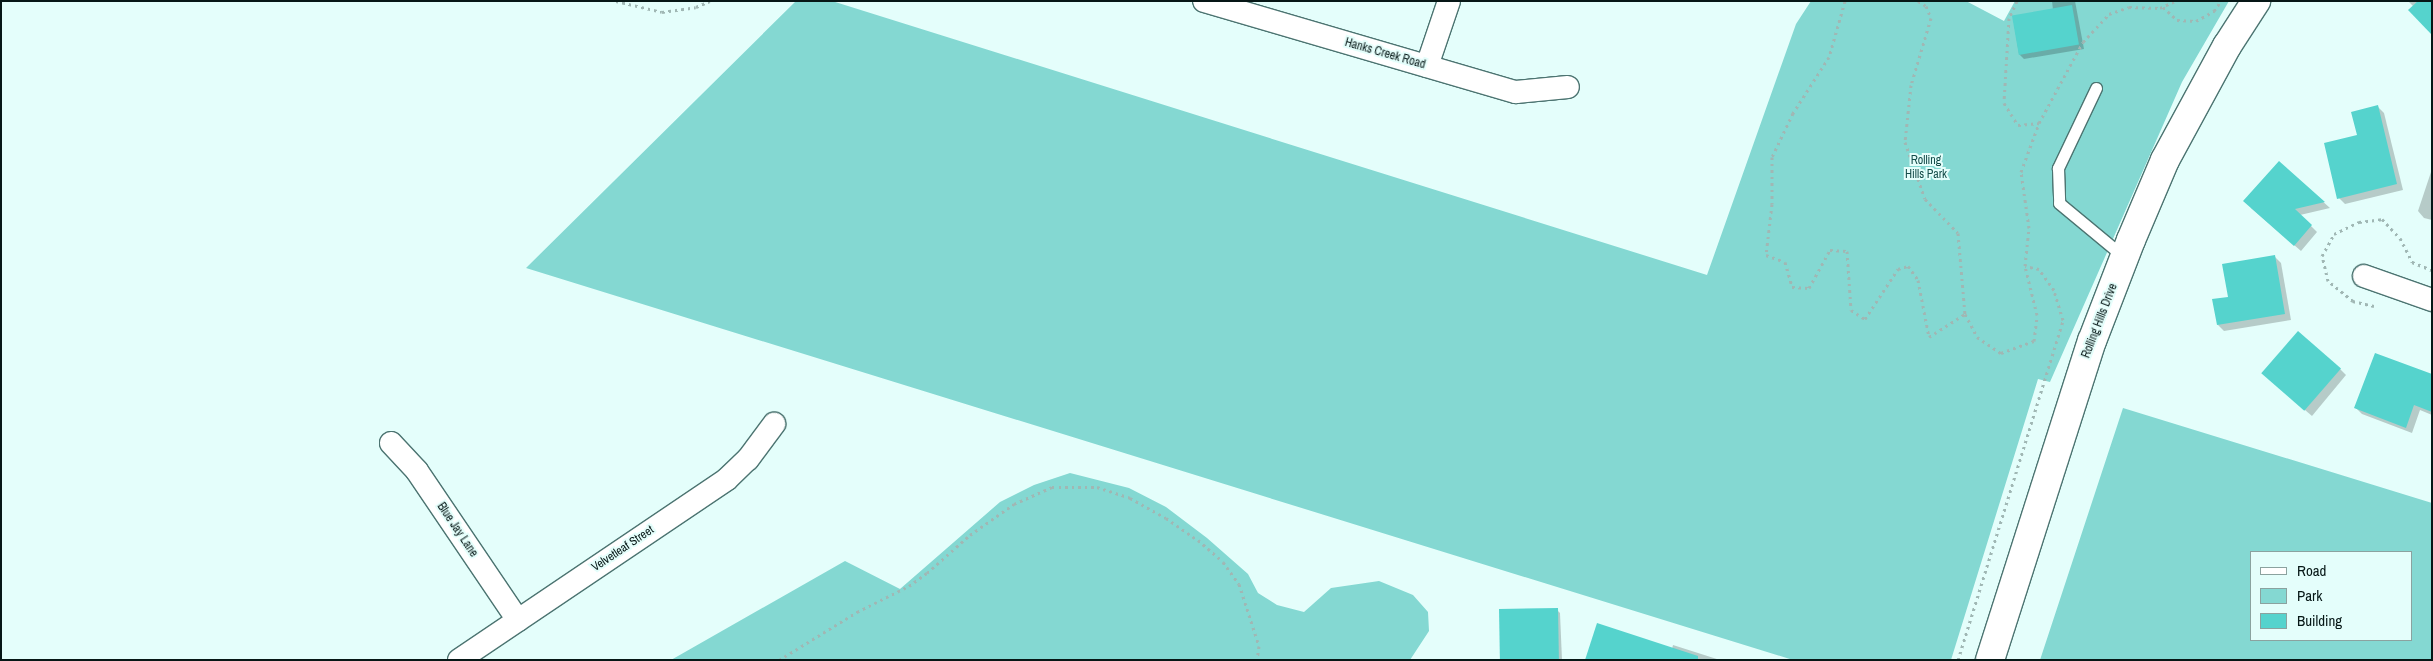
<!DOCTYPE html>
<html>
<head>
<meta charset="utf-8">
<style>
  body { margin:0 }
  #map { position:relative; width:2433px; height:661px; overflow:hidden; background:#e4fefb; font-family:"Archivo Narrow",sans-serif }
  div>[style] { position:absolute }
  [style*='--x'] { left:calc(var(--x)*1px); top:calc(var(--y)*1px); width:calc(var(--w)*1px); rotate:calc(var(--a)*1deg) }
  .green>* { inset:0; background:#84d8d2 }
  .shadow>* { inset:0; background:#0003 }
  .building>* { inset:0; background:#55d3cd; transform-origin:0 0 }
  .path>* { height:3px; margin-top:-1.5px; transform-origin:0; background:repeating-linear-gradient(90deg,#a0b7b4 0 2.5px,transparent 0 6.5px) }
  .roads { filter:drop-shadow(1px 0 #4c7471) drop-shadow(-1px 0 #4c7471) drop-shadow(0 1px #4c7471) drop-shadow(0 -1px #4c7471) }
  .service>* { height:11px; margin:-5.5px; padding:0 5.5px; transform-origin:5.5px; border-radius:5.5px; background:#fff }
  .minor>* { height:22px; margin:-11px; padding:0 11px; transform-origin:11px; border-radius:11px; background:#fff }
  .tertiary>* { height:28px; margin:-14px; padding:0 14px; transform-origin:14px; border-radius:14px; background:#fff }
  span { translate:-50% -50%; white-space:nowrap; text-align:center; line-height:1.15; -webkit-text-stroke:4px #e4fefb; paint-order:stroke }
  .street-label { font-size:12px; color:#061716 }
  .park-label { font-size:12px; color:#144c49 }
  .frame { position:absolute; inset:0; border:2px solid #061716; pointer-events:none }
  .legend { position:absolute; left:2250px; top:551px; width:162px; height:90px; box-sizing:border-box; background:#e4fefb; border:1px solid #8ba29f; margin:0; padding:6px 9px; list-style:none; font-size:15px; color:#061716 }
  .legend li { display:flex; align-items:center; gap:10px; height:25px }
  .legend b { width:25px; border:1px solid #8ba29f }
</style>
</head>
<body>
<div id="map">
  <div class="green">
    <i style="clip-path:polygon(796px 1px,832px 1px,1707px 275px,1796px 24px,1811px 1px,1966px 1px,2004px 21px,2015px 1px,2229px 1px,2182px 82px,2050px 382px,2038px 379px,1951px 660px,1793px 660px,526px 268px)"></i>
    <i style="clip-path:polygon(evenodd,2123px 408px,2432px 503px,2432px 660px,2040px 660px,2123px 408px,2252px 552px,2412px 552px,2412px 640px,2252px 640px,2252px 552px)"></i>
    <i style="clip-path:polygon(1070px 473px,1129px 488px,1166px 507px,1207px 538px,1248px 574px,1258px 593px,1277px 605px,1304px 612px,1331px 588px,1379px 581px,1413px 595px,1428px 612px,1429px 631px,1410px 660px,671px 660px,845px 561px,900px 589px,1000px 502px,1034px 485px)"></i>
  </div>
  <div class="shadow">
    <i style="clip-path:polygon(2052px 1px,2075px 1px,2084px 49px,2024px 59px,2019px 54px,2013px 17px,2053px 10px)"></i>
    <i style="clip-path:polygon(2408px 1px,2432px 1px,2414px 7px)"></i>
    <i style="clip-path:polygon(2378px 107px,2384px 113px,2403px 190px,2345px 204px,2339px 198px,2358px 136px)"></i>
    <i style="clip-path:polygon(2279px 162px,2330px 208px,2300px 215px,2317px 232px,2301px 251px,2251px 208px)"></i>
    <i style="clip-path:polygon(2432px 169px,2432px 220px,2424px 218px,2418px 211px)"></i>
    <i style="clip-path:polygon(2275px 257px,2281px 263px,2291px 320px,2224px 331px,2218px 325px,2229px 298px)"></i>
    <i style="clip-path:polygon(2340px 369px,2346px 375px,2312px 416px,2270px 380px)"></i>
    <i style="clip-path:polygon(2432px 376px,2432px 415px,2420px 410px,2412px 433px,2362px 414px,2356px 408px)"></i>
    <i style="clip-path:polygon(1557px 610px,1560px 613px,1562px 660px,1502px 660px)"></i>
    <i style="clip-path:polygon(1673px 645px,1720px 660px,1586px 660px,1672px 649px)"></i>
  </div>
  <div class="building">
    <i style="clip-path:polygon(2418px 1px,2432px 1px,2432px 35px,2408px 10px)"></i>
    <i style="left:2072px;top:5px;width:40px;height:61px;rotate:80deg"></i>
    <i style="clip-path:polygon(2378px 105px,2397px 184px,2337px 199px,2324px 143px,2357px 135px,2351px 112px)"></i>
    <i style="clip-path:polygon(2279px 161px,2325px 202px,2295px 209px,2312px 225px,2294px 246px,2243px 201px)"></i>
    <i style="clip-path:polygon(2275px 255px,2285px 314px,2217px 325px,2212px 299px,2228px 297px,2222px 264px)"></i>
    <i style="left:2298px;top:331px;width:57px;height:56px;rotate:41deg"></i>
    <i style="clip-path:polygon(2375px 353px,2432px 374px,2432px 412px,2414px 405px,2406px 428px,2354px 408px)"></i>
    <i style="left:1558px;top:608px;width:52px;height:59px;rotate:89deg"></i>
    <i style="clip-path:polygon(1597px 623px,1698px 656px,1698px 660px,1585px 660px)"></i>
  </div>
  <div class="path">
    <i style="--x:616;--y:1;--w:47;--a:13.4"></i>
    <i style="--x:662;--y:12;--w:34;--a:-8"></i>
    <i style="--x:696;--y:7;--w:15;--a:-23"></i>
    <i style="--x:1845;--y:1;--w:58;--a:105.9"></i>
    <i style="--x:1829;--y:57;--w:67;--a:122.7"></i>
    <i style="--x:1793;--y:113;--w:49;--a:115.5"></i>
    <i style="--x:1772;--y:157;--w:47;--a:90"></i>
    <i style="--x:1772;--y:204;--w:51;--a:96.7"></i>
    <i style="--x:1766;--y:255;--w:20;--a:20"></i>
    <i style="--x:1785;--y:262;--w:26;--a:74"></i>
    <i style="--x:1792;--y:287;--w:17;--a:3"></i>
    <i style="--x:1809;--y:288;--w:43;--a:-61.1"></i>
    <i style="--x:1830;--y:250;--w:17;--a:3"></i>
    <i style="--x:1847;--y:251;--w:59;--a:86.1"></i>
    <i style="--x:1851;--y:310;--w:17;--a:33"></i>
    <i style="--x:1865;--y:319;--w:60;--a:-56.6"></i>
    <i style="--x:1898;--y:269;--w:10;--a:-17"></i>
    <i style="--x:1908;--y:266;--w:17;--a:54"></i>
    <i style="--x:1918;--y:280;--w:58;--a:79.1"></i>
    <i style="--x:1929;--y:337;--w:43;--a:-32.6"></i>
    <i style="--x:1918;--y:1;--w:9;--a:32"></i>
    <i style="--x:1926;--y:6;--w:13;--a:67"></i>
    <i style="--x:1931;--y:18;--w:70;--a:106.6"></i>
    <i style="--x:1911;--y:85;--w:57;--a:96"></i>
    <i style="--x:1905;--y:142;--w:60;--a:70.7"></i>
    <i style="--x:1925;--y:199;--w:47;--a:45.9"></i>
    <i style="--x:1958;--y:233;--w:81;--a:85.1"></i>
    <i style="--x:1965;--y:314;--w:26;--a:62"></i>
    <i style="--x:1977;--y:337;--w:29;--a:34"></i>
    <i style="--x:2001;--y:353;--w:35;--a:-20"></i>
    <i style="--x:2034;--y:341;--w:26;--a:-83"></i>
    <i style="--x:2037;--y:315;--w:50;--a:-103.8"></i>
    <i style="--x:2025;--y:266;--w:38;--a:-84"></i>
    <i style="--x:2029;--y:228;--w:57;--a:-98.1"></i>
    <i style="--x:2021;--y:172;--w:52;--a:-69.8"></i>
    <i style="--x:2039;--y:123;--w:92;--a:-61.5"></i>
    <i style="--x:2083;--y:42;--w:38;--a:-47"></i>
    <i style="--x:2109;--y:14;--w:21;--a:-19"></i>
    <i style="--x:2129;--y:7;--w:31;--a:2"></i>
    <i style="--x:2160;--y:8;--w:17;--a:-25"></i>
    <i style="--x:2017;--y:1;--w:19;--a:115"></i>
    <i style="--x:2009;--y:18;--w:85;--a:93.4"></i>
    <i style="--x:2004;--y:103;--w:26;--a:58"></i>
    <i style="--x:2018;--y:125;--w:21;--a:-5"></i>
    <i style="--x:2163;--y:7;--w:19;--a:43"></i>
    <i style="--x:2177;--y:20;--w:19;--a:3"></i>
    <i style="--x:2196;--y:21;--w:21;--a:-29"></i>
    <i style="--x:2214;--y:11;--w:12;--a:-55"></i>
    <i style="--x:2374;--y:306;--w:22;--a:-167"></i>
    <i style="--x:2353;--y:301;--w:32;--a:-141"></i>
    <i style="--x:2328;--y:281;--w:26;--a:-103"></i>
    <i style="--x:2322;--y:256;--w:25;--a:-61"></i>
    <i style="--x:2334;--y:234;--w:28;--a:-26"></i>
    <i style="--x:2359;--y:222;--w:23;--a:-7"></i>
    <i style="--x:2382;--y:219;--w:26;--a:47"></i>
    <i style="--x:2400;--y:238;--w:27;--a:63"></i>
    <i style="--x:2412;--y:262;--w:22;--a:22"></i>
    <i style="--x:779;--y:660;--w:92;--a:-31.6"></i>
    <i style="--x:857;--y:612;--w:58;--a:-26.6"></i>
    <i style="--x:909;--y:586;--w:22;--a:-36"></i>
    <i style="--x:927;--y:573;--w:57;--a:-41.5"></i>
    <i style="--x:970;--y:535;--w:54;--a:-35.2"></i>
    <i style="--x:1014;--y:504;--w:42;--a:-24.1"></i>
    <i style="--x:1052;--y:487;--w:45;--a:0"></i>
    <i style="--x:1097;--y:487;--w:35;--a:18"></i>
    <i style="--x:1130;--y:498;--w:41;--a:29.1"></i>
    <i style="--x:1166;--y:518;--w:39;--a:35"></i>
    <i style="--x:1198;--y:540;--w:33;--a:41"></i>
    <i style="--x:1223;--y:562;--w:27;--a:54"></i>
    <i style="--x:1239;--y:584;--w:65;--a:72.1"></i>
    <i style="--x:1259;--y:646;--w:14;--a:98"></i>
    <i style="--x:1958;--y:660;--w:356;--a:-72.8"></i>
    <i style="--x:2063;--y:320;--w:31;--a:-107"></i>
    <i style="--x:2054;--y:290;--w:26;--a:-126"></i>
    <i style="--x:2039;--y:269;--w:14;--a:-168"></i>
  </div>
  <div class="roads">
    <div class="service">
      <i style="--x:2096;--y:88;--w:89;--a:115.4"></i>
      <i style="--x:2058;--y:168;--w:35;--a:88"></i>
      <i style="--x:2059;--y:203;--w:85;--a:39.7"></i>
    </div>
    <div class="minor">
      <i style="--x:1204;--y:1;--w:325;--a:16.3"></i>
      <i style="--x:1516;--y:92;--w:52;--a:-5.5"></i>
      <i style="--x:1427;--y:66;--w:69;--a:-71.3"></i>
      <i style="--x:2364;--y:276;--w:72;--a:19.4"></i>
      <i style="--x:391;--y:443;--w:38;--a:47"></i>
      <i style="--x:417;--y:471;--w:180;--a:55.9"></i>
      <i style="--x:459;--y:660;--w:323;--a:-34"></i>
      <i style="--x:727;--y:479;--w:29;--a:-44"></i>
      <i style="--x:748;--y:459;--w:44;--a:-53.4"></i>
    </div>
    <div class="tertiary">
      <i style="--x:1990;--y:660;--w:335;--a:-72.3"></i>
      <i style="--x:2092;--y:341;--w:108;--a:-68.9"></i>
      <i style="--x:2131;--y:240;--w:87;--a:-67"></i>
      <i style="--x:2165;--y:160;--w:130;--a:-61.5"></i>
      <i style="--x:2227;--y:46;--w:54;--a:-57.2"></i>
    </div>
  </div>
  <div class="street-label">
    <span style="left:1385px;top:54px;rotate:16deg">Hanks Creek Road</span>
    <span style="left:2100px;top:321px;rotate:-69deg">Rolling Hills Drive</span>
    <span style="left:457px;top:530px;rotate:56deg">Blue Jay Lane</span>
    <span style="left:623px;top:549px;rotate:-34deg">Velvetleaf Street</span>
  </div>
  <div class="park-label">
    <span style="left:1926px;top:168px">Rolling<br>Hills Park</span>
  </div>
  <div class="frame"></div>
  <ul class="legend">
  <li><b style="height:6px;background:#fff"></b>Road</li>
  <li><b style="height:14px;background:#84d8d2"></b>Park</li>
  <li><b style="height:14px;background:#55d3cd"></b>Building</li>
  </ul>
</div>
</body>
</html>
